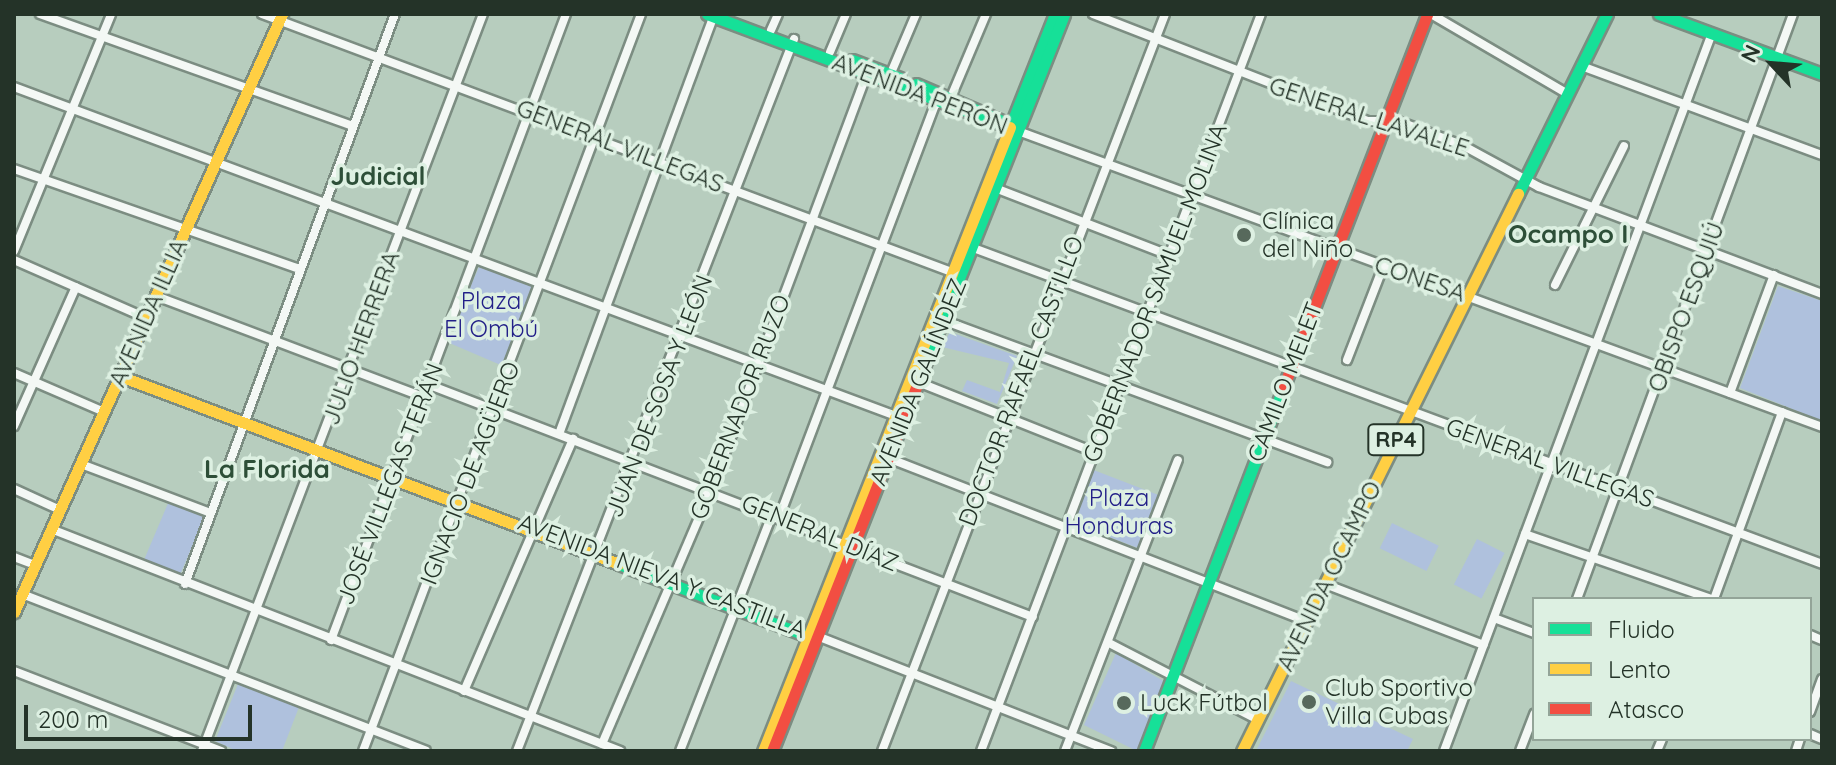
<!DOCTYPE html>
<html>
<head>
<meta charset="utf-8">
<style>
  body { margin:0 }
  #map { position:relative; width:1836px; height:765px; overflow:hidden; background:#b7cdbe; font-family:Quicksand,sans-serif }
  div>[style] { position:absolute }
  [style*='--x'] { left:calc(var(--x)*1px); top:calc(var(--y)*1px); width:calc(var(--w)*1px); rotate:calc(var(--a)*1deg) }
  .green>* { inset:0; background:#afc1dd; transform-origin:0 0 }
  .roads { filter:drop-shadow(2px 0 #7c8d82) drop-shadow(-2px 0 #7c8d82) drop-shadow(0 2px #7c8d82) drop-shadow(0 -2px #7c8d82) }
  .street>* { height:8px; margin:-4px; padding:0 4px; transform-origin:4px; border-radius:4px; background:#f4f8f5 }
  .fast>* { height:11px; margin:-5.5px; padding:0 5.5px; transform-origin:5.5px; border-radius:5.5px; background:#16e098 }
  .slow>* { height:11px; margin:-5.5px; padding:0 5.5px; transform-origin:5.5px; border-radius:5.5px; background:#ffcf43 }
  .jam>* { height:11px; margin:-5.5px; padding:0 5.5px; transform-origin:5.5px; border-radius:5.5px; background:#f24e42 }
  .dots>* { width:22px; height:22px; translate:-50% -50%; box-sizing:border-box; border:4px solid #ddf0e2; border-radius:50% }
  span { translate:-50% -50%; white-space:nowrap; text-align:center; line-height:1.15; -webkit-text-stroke:7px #ddf0e2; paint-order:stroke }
  .shield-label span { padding:2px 6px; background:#ddf0e2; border:2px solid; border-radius:6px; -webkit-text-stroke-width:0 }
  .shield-label { font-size:22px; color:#243328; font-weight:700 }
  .street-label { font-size:24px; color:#243328 }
  .poi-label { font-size:24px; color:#243328 }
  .left { translate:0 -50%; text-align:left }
  .park-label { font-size:24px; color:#221f88 }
  .neighbourhood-label { font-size:26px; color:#2d4f38; font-weight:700 }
  .frame { position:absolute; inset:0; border:16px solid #243328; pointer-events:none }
  .legend { position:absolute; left:1532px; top:597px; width:280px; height:144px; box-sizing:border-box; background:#ddf0e2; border:2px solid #93a498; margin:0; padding:10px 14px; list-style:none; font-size:24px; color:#243328 }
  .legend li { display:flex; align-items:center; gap:16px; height:40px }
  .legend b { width:40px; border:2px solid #93a498 }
  .north { position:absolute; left:1732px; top:24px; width:80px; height:80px; -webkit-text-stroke:6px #ddf0e2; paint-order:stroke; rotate:296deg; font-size:22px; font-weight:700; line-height:32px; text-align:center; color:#243328 }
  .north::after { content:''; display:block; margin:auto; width:28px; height:36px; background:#243328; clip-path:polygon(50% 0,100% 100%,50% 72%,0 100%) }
  .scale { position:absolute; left:24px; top:705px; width:228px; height:36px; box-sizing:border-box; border:4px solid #243328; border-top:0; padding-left:10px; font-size:24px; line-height:28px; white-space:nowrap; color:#243328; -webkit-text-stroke:6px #ddf0e2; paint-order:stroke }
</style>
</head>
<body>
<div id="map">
  <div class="green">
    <i style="left:481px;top:262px;width:59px;height:87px;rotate:23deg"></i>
    <i style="clip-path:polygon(1778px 286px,1822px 301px,1822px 421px,1740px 388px)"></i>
    <i style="clip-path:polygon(950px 332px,1017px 356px,997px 404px,962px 391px,967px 380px,1000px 392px,1009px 363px,942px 347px)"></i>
    <i style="left:1091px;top:469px;width:75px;height:57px;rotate:21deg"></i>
    <i style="left:169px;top:501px;width:39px;height:67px;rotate:23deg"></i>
    <i style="left:1392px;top:523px;width:52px;height:28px;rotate:26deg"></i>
    <i style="left:1477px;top:539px;width:31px;height:51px;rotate:27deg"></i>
    <i style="clip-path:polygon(1116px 653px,1165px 682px,1137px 751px,1084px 725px)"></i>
    <i style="clip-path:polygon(1291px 681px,1413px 739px,1407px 751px,1256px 751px)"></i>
    <i style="clip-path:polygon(238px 684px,299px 707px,282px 751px,237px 751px,215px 741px)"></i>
  </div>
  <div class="roads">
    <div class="street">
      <i style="--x:40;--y:14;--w:332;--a:19.7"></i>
      <i style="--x:262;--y:14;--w:742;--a:20.51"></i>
      <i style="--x:1093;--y:14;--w:294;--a:21.3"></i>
      <i style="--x:1367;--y:121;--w:31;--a:0"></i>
      <i style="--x:1398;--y:121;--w:68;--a:20.6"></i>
      <i style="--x:1462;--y:145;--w:88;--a:28.6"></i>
      <i style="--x:1539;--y:187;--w:303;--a:20.7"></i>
      <i style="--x:1431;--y:14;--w:159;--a:30.3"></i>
      <i style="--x:771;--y:30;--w:17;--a:-66"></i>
      <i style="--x:830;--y:52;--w:41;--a:-67.2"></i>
      <i style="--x:1581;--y:66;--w:257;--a:20.3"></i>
      <i style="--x:888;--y:80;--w:72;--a:-67"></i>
      <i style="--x:14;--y:87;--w:945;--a:20.45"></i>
      <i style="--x:1018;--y:131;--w:857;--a:20.21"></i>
      <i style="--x:14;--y:169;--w:303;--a:19.3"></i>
      <i style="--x:995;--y:188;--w:186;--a:21.1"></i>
      <i style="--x:968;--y:246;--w:911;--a:20.42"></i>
      <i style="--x:14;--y:251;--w:256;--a:-67.7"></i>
      <i style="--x:14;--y:260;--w:144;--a:23.7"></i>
      <i style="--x:1555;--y:285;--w:155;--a:-63.6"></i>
      <i style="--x:156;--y:296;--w:285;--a:20.7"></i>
      <i style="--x:940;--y:319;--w:413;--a:20.3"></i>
      <i style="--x:1347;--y:360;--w:100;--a:-68.8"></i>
      <i style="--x:14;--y:373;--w:98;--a:23.4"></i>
      <i style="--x:918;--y:382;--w:189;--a:21.7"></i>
      <i style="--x:427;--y:384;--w:649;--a:21.03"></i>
      <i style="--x:1730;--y:393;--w:126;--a:-69.6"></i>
      <i style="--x:14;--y:426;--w:152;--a:-66"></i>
      <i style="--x:559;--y:434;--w:447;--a:-69.7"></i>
      <i style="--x:888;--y:458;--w:450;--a:21.3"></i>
      <i style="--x:81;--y:464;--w:139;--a:20.7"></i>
      <i style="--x:14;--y:489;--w:51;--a:24.5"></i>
      <i style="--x:780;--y:515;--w:438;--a:-69.3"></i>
      <i style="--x:935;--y:105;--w:18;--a:-27"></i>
      <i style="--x:951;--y:97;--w:90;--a:-67.1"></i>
      <i style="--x:51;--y:529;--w:611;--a:21.31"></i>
      <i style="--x:1525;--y:534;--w:198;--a:19.2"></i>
      <i style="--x:14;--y:557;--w:22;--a:21"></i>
      <i style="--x:185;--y:584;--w:607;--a:-69.78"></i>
      <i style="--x:1325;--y:584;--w:170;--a:21"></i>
      <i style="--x:22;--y:594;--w:433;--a:21.2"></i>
      <i style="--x:1577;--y:599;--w:624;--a:-69.73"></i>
      <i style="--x:1714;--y:599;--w:199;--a:-70"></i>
      <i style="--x:1494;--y:618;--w:43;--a:20.6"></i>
      <i style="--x:1810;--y:635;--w:13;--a:23"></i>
      <i style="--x:817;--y:636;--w:316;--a:21.4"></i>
      <i style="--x:331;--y:640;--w:669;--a:-69.42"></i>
      <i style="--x:1109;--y:643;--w:168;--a:27.3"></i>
      <i style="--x:14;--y:671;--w:222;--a:21.1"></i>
      <i style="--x:464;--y:691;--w:275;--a:-66.6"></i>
      <i style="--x:1810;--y:712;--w:35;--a:-70"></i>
      <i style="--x:1810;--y:734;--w:13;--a:23"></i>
      <i style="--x:602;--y:744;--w:287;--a:-66.8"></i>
      <i style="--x:715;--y:480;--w:437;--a:-69.5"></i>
      <i style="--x:202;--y:751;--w:789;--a:-69.13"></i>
      <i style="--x:363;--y:751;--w:788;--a:-69.33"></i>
      <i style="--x:517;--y:751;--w:764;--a:-68.74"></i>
      <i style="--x:680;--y:751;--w:256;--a:-68.7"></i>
      <i style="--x:882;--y:751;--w:789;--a:-68.99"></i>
      <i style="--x:981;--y:751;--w:788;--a:-69.2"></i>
      <i style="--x:1065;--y:751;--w:312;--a:-68.8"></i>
      <i style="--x:1444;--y:751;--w:766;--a:-69.53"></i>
      <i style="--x:1520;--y:751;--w:40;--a:-69"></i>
      <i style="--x:1657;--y:751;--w:13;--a:-67"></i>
      <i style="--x:1796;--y:751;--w:13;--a:-72"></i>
    </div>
    <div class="fast">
      <i style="--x:707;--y:14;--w:328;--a:20.5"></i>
      <i style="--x:1659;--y:14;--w:174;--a:20.2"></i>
      <i style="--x:852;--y:60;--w:51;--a:20.6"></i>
      <i style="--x:916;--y:84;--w:109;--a:23.3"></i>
      <i style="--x:1010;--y:127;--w:122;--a:-68.3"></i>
      <i style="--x:1518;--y:194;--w:201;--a:-63.7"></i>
      <i style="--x:917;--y:384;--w:398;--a:-68.3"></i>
      <i style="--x:619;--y:564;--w:208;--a:20.9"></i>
      <i style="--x:1144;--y:751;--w:389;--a:-69"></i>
    </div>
    <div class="slow">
      <i style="--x:120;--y:376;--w:533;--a:20.64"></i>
      <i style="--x:14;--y:612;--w:655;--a:-65.86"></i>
      <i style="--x:763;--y:751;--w:671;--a:-68.4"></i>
      <i style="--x:1242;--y:751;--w:622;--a:-63.64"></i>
    </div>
    <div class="jam">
      <i style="--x:1283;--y:388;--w:401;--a:-68.9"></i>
      <i style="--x:772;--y:751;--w:395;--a:-68.4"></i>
    </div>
  </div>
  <div class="dots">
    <i style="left:1244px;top:235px;background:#57695c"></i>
    <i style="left:1309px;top:702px;background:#57695c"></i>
    <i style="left:1124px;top:703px;background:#57695c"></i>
  </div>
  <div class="shield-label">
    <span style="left:1396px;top:440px">RP4</span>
  </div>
  <div class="street-label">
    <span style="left:920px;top:94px;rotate:21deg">AVENIDA PERÓN</span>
    <span style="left:1369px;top:117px;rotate:18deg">GENERAL LAVALLE</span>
    <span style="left:620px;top:146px;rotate:21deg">GENERAL VILLEGAS</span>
    <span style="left:1420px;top:279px;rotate:19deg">CONESA</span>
    <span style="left:1155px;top:293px;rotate:-69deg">GOBERNADOR SAMUEL MOLINA</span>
    <span style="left:1686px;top:307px;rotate:-70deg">OBISPO ESQUIÚ</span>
    <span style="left:148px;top:313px;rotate:-66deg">AVENIDA ILLIA</span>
    <span style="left:361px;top:338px;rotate:-70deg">JULIO HERRERA</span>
    <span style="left:1021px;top:381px;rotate:-69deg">DOCTOR RAFAEL CASTILLO</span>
    <span style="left:918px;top:382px;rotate:-68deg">AVENIDA GALÍNDEZ</span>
    <span style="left:1285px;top:382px;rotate:-69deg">CAMILO MELET</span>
    <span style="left:659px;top:396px;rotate:-69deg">JUAN DE SOSA Y LEÓN</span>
    <span style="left:740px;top:407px;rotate:-69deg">GOBERNADOR RUZO</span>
    <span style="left:1550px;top:463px;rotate:20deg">GENERAL VILLEGAS</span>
    <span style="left:470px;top:473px;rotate:-69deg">IGNACIO DE AGÜERO</span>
    <span style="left:390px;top:484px;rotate:-69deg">JOSÉ VILLEGAS TERÁN</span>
    <span style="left:820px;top:533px;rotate:22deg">GENERAL DÍAZ</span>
    <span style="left:662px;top:576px;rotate:21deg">AVENIDA NIEVA Y CASTILLA</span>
    <span style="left:1329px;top:576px;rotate:-64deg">AVENIDA OCAMPO</span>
  </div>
  <div class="poi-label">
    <span class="left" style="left:1262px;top:235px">Clínica<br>del Niño</span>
    <span class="left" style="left:1325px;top:702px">Club Sportivo<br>Villa Cubas</span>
    <span class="left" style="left:1140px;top:703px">Luck Fútbol</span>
  </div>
  <div class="park-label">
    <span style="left:491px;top:315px">Plaza<br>El Ombú</span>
    <span style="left:1119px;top:512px">Plaza<br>Honduras</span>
  </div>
  <div class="neighbourhood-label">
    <span style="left:378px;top:176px">Judicial</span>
    <span style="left:1568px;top:234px">Ocampo I</span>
    <span style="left:267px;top:469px">La Florida</span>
  </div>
  <div class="frame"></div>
  <ul class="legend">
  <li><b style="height:10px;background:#16e098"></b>Fluido</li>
  <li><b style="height:10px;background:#ffcf43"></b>Lento</li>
  <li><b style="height:10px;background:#f24e42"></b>Atasco</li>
  </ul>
  <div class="north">N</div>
  <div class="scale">200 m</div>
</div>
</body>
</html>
